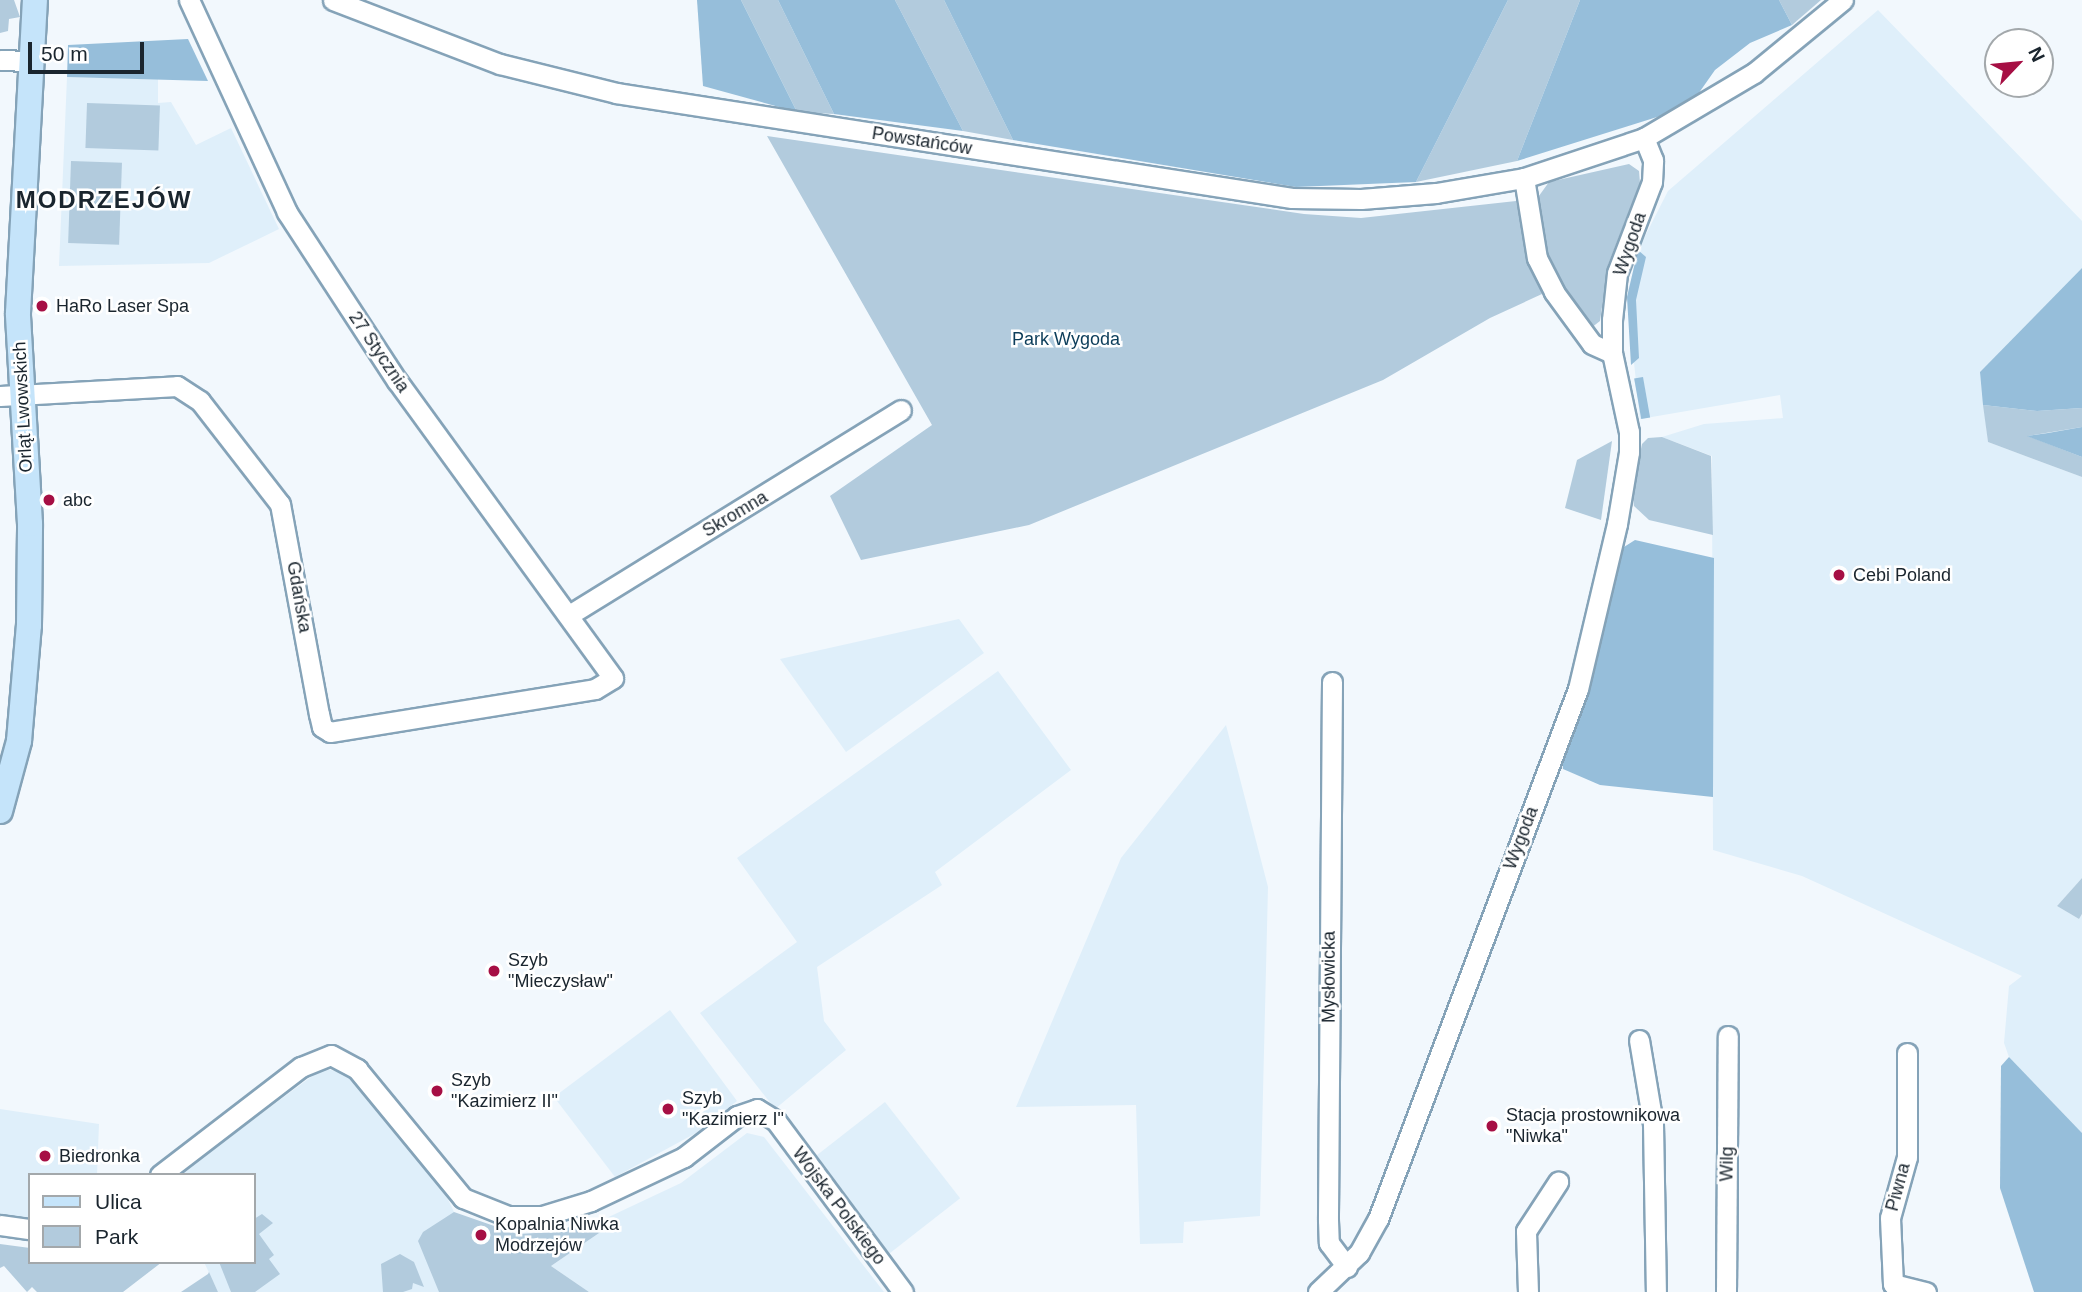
<!DOCTYPE html>
<html>
<head>
<meta charset="utf-8">
<style>
  body { margin:0 }
  #map { position:relative; width:2082px; height:1292px; overflow:hidden; background:#f2f8fd; font-family:Arial,sans-serif }
  div>[style] { position:absolute }
  [style*='--x'] { left:calc(var(--x)*1px); top:calc(var(--y)*1px); width:calc(var(--w)*1px); rotate:calc(var(--a)*1deg) }
  .built>* { inset:0; background:#dfeffa; transform-origin:0 0 }
  .green>* { inset:0; background:#b2cbdd; transform-origin:0 0 }
  .forest>* { inset:0; background:#96beda; transform-origin:0 0 }
  .roads { filter:drop-shadow(2px 0 #85a3b8) drop-shadow(-2px 0 #85a3b8) drop-shadow(0 2px #85a3b8) drop-shadow(0 -2px #85a3b8) }
  .minor>* { height:19px; margin:-9.5px; padding:0 9.5px; transform-origin:9.5px; border-radius:9.5px; background:#fff }
  .major>* { height:24px; margin:-12px; padding:0 12px; transform-origin:12px; border-radius:12px; background:#c5e4fa }
  .dots>* { width:19px; height:19px; translate:-50% -50%; box-sizing:border-box; border:4px solid #fff; border-radius:50% }
  span { translate:-50% -50%; white-space:nowrap; text-align:center; line-height:1.15; -webkit-text-stroke:5px #fff; paint-order:stroke }
  .street-label { font-size:18px; color:#1a252e }
  .poi-label { font-size:18px; color:#1a252e }
  .left { translate:0 -50%; text-align:left }
  .park-label { font-size:18px; color:#0c3d5a }
  .district-label { font-size:24px; color:#1a252e; font-weight:700; letter-spacing:2px }
  .legend { position:absolute; left:28px; top:1173px; width:228px; height:91px; box-sizing:border-box; background:#fff; border:2px solid #a3a8ab; margin:0; padding:9px 12px; list-style:none; font-size:21px; color:#1a252e }
  .legend li { display:flex; align-items:center; gap:14px; height:35px }
  .legend b { width:35px; border:2px solid #a3a8ab }
  .north { position:absolute; left:1984px; top:28px; width:70px; height:70px; box-sizing:border-box; background:#fff; border:2px solid #a3a8ab; border-radius:50%; rotate:64deg; font-size:19px; font-weight:700; line-height:28px; text-align:center; color:#1a252e }
  .north::after { content:''; display:block; margin:auto; width:24px; height:32px; background:#a60f44; clip-path:polygon(50% 0,100% 100%,50% 72%,0 100%) }
  .scale { position:absolute; left:28px; top:42px; width:116px; height:32px; box-sizing:border-box; border:4px solid #1a252e; border-top:0; padding-left:9px; font-size:21px; line-height:24px; white-space:nowrap; color:#1a252e; -webkit-text-stroke:5px #fff; paint-order:stroke }
</style>
</head>
<body>
<div id="map">
  <div class="built">
    <i style="clip-path:polygon(1878px 10px,2082px 221px,2082px 268px,1980px 372px,1988px 442px,2082px 477px,2082px 878px,2057px 906px,2079px 919px,2082px 914px,2082px 1133px,2009px 1057px,2004px 1043px,2009px 986px,2022px 976px,1802px 876px,1713px 850px,1712px 456px,1662px 437px,1704px 424px,1783px 418px,1780px 395px,1640px 419px,1627px 297px,1638px 250px,1668px 191px)"></i>
    <i style="clip-path:polygon(67px 77px,158px 79px,158px 103px,171px 102px,196px 145px,231px 128px,279px 229px,209px 263px,59px 266px)"></i>
    <i style="clip-path:polygon(959px 619px,984px 653px,846px 752px,780px 659px)"></i>
    <i style="clip-path:polygon(998px 671px,1071px 770px,935px 872px,942px 885px,817px 967px,824px 1021px,846px 1050px,775px 1109px,700px 1013px,797px 942px,737px 858px)"></i>
    <i style="clip-path:polygon(1226px 725px,1268px 887px,1260px 1216px,1184px 1222px,1183px 1243px,1140px 1244px,1136px 1105px,1016px 1107px,1121px 858px)"></i>
    <i style="clip-path:polygon(670px 1010px,737px 1101px,696px 1133px,615px 1177px,554px 1097px)"></i>
    <i style="clip-path:polygon(323px 1068px,350px 1075px,443px 1189px,454px 1212px,470px 1292px,218px 1292px,204px 1262px,254px 1262px,254px 1175px,178px 1175px)"></i>
    <i style="left:885px;top:1102px;width:122px;height:93px;rotate:52deg"></i>
    <i style="clip-path:polygon(0 1109px,99px 1124px,97px 1175px,30px 1175px,30px 1221px,0 1215px)"></i>
    <i style="clip-path:polygon(747px 1133px,764px 1137px,884px 1292px,589px 1292px,551px 1266px,602px 1231px,598px 1222px,681px 1183px)"></i>
  </div>
  <div class="green">
    <i style="clip-path:polygon(0 0,14px 0,20px 17px,9px 19px,8px 31px,0 33px)"></i>
    <i style="clip-path:polygon(741px 0,778px 0,834px 114px,797px 112px)"></i>
    <i style="clip-path:polygon(895px 0,944px 0,1013px 140px,963px 131px)"></i>
    <i style="clip-path:polygon(1508px 0,1580px 0,1517px 161px,1416px 182px)"></i>
    <i style="clip-path:polygon(1779px 0,1821px 0,1792px 25px)"></i>
    <i style="left:87px;top:103px;width:73px;height:45px;rotate:2deg"></i>
    <i style="clip-path:polygon(767px 136px,1304px 214px,1361px 218px,1516px 201px,1542px 294px,1490px 318px,1383px 380px,1029px 525px,861px 560px,830px 496px,932px 425px)"></i>
    <i style="left:71px;top:161px;width:51px;height:82px;rotate:2deg"></i>
    <i style="clip-path:polygon(1629px 164px,1639px 171px,1640px 183px,1608px 265px,1600px 321px,1591px 328px,1549px 271px,1536px 200px,1549px 182px)"></i>
    <i style="clip-path:polygon(1983px 405px,2037px 411px,2082px 408px,2082px 427px,2028px 436px,2082px 457px,2082px 477px,1988px 442px)"></i>
    <i style="clip-path:polygon(1662px 437px,1711px 456px,1713px 535px,1649px 520px,1634px 506px,1632px 492px,1642px 444px,1648px 438px)"></i>
    <i style="clip-path:polygon(1612px 441px,1601px 520px,1565px 508px,1577px 460px)"></i>
    <i style="clip-path:polygon(2082px 878px,2082px 914px,2079px 919px,2057px 906px)"></i>
    <i style="clip-path:polygon(454px 1212px,517px 1234px,554px 1232px,594px 1219px,602px 1231px,551px 1266px,589px 1292px,439px 1292px,418px 1241px,423px 1232px)"></i>
    <i style="clip-path:polygon(262px 1214px,273px 1223px,259px 1234px,274px 1255px,269px 1259px,280px 1274px,255px 1292px,231px 1292px,219px 1262px,254px 1262px,254px 1219px)"></i>
    <i style="clip-path:polygon(0 1244px,30px 1248px,30px 1262px,162px 1262px,123px 1292px,37px 1292px,32px 1287px,27px 1292px,4px 1266px,0 1268px)"></i>
    <i style="clip-path:polygon(400px 1254px,414px 1262px,424px 1287px,413px 1283px,412px 1289px,403px 1292px,383px 1292px,381px 1264px)"></i>
    <i style="clip-path:polygon(209px 1272px,218px 1292px,181px 1292px,208px 1274px)"></i>
  </div>
  <div class="forest">
    <i style="clip-path:polygon(697px 0,741px 0,797px 112px,703px 86px)"></i>
    <i style="clip-path:polygon(778px 0,895px 0,963px 131px,834px 114px)"></i>
    <i style="clip-path:polygon(944px 0,1508px 0,1416px 182px,1296px 187px,1013px 140px)"></i>
    <i style="clip-path:polygon(1580px 0,1779px 0,1792px 25px,1750px 43px,1715px 70px,1689px 107px,1517px 161px)"></i>
    <i style="clip-path:polygon(188px 39px,208px 81px,67px 77px,68px 45px)"></i>
    <i style="clip-path:polygon(1638px 250px,1646px 257px,1636px 300px,1639px 358px,1631px 365px,1627px 297px)"></i>
    <i style="clip-path:polygon(2082px 268px,2082px 408px,2037px 411px,1983px 405px,1980px 372px)"></i>
    <i style="left:1643px;top:377px;width:41px;height:9px;rotate:80deg"></i>
    <i style="clip-path:polygon(2082px 427px,2082px 457px,2027px 436px,2048px 433px)"></i>
    <i style="clip-path:polygon(1635px 540px,1714px 558px,1713px 797px,1600px 785px,1563px 769px,1562px 757px,1583px 709px,1616px 561px,1624px 547px)"></i>
    <i style="clip-path:polygon(2009px 1057px,2082px 1133px,2082px 1292px,2034px 1292px,2000px 1188px,2001px 1066px)"></i>
  </div>
  <div class="roads">
    <div class="minor">
      <i style="--x:333;--y:0;--w:179;--a:21"></i>
      <i style="--x:500;--y:64;--w:120;--a:14"></i>
      <i style="--x:616;--y:93;--w:684;--a:8.83"></i>
      <i style="--x:1292;--y:198;--w:69;--a:0.8"></i>
      <i style="--x:1361;--y:199;--w:75;--a:-4.6"></i>
      <i style="--x:1436;--y:193;--w:89;--a:-9.7"></i>
      <i style="--x:1524;--y:178;--w:126;--a:-18.4"></i>
      <i style="--x:1644;--y:138;--w:128;--a:-30.6"></i>
      <i style="--x:1754;--y:73;--w:115;--a:-39.4"></i>
      <i style="--x:0;--y:60;--w:32;--a:2"></i>
      <i style="--x:1524;--y:178;--w:81;--a:80.8"></i>
      <i style="--x:1537;--y:258;--w:38;--a:63"></i>
      <i style="--x:1554;--y:292;--w:64;--a:53.8"></i>
      <i style="--x:1592;--y:344;--w:22;--a:24"></i>
      <i style="--x:0;--y:396;--w:177;--a:-3.2"></i>
      <i style="--x:177;--y:386;--w:27;--a:33"></i>
      <i style="--x:200;--y:401;--w:130;--a:52.2"></i>
      <i style="--x:280;--y:504;--w:214;--a:79.5"></i>
      <i style="--x:319;--y:714;--w:13;--a:77"></i>
      <i style="--x:322;--y:727;--w:9;--a:32"></i>
      <i style="--x:330;--y:732;--w:268;--a:-9.2"></i>
      <i style="--x:595;--y:689;--w:21;--a:-31"></i>
      <i style="--x:613;--y:678;--w:367;--a:-126"></i>
      <i style="--x:397;--y:381;--w:202;--a:-123.1"></i>
      <i style="--x:287;--y:212;--w:234;--a:-114.8"></i>
      <i style="--x:569;--y:615;--w:390;--a:-31.7"></i>
      <i style="--x:1332;--y:682;--w:538;--a:90.43"></i>
      <i style="--x:1328;--y:1220;--w:23;--a:88"></i>
      <i style="--x:1329;--y:1243;--w:30;--a:53"></i>
      <i style="--x:1639;--y:1040;--w:85;--a:80.5"></i>
      <i style="--x:1653;--y:1124;--w:168;--a:89"></i>
      <i style="--x:1907;--y:1053;--w:104;--a:90"></i>
      <i style="--x:1907;--y:1157;--w:63;--a:105.6"></i>
      <i style="--x:1890;--y:1218;--w:66;--a:87.4"></i>
      <i style="--x:1893;--y:1284;--w:34;--a:14"></i>
      <i style="--x:160;--y:1175;--w:178;--a:-37.5"></i>
      <i style="--x:301;--y:1067;--w:32;--a:-22"></i>
      <i style="--x:331;--y:1055;--w:30;--a:28"></i>
      <i style="--x:357;--y:1069;--w:167;--a:50.6"></i>
      <i style="--x:463;--y:1198;--w:48;--a:21.8"></i>
      <i style="--x:508;--y:1216;--w:34;--a:0"></i>
      <i style="--x:542;--y:1216;--w:51;--a:-17"></i>
      <i style="--x:591;--y:1201;--w:103;--a:-25.3"></i>
      <i style="--x:684;--y:1157;--w:67;--a:-37.7"></i>
      <i style="--x:737;--y:1116;--w:21;--a:-19"></i>
      <i style="--x:757;--y:1109;--w:22;--a:32"></i>
      <i style="--x:776;--y:1121;--w:213;--a:53.4"></i>
      <i style="--x:0;--y:1225;--w:30;--a:8"></i>
      <i style="--x:1318;--y:1292;--w:57;--a:-43.6"></i>
      <i style="--x:1359;--y:1253;--w:39;--a:-61"></i>
      <i style="--x:1378;--y:1219;--w:566;--a:-69.33"></i>
      <i style="--x:1578;--y:689;--w:170;--a:-76.7"></i>
      <i style="--x:1617;--y:524;--w:73;--a:-80.5"></i>
      <i style="--x:1629;--y:452;--w:20;--a:-90"></i>
      <i style="--x:1629;--y:432;--w:81;--a:-102.1"></i>
      <i style="--x:1612;--y:353;--w:33;--a:-90"></i>
      <i style="--x:1612;--y:320;--w:47;--a:-83.9"></i>
      <i style="--x:1617;--y:273;--w:97;--a:-69"></i>
      <i style="--x:1652;--y:182;--w:22;--a:-87"></i>
      <i style="--x:1653;--y:160;--w:24;--a:-112"></i>
      <i style="--x:1528;--y:1292;--w:61;--a:-91.9"></i>
      <i style="--x:1526;--y:1231;--w:59;--a:-56.9"></i>
      <i style="--x:1726;--y:1292;--w:256;--a:-89.6"></i>
    </div>
    <div class="major">
      <i style="--x:0;--y:811;--w:73;--a:-74.8"></i>
      <i style="--x:19;--y:741;--w:116;--a:-85.1"></i>
      <i style="--x:29;--y:625;--w:101;--a:-89.4"></i>
      <i style="--x:30;--y:524;--w:211;--a:-93.3"></i>
      <i style="--x:18;--y:313;--w:313;--a:-86.9"></i>
    </div>
  </div>
  <div class="dots">
    <i style="left:42px;top:306px;background:#a60f44"></i>
    <i style="left:49px;top:500px;background:#a60f44"></i>
    <i style="left:1839px;top:575px;background:#a60f44"></i>
    <i style="left:494px;top:971px;background:#a60f44"></i>
    <i style="left:437px;top:1091px;background:#a60f44"></i>
    <i style="left:668px;top:1109px;background:#a60f44"></i>
    <i style="left:1492px;top:1126px;background:#a60f44"></i>
    <i style="left:45px;top:1156px;background:#a60f44"></i>
    <i style="left:481px;top:1235px;background:#a60f44"></i>
  </div>
  <div class="street-label">
    <span style="left:922px;top:141px;rotate:9deg">Powstańców</span>
    <span style="left:1630px;top:244px;rotate:-71deg">Wygoda</span>
    <span style="left:379px;top:352px;rotate:56deg">27 Stycznia</span>
    <span style="left:23px;top:407px;rotate:-93deg">Orląt Lwowskich</span>
    <span style="left:735px;top:514px;rotate:-31deg">Skromna</span>
    <span style="left:299px;top:597px;rotate:80deg">Gdańska</span>
    <span style="left:1521px;top:838px;rotate:-69deg">Wygoda</span>
    <span style="left:1329px;top:977px;rotate:-90deg">Mysłowicka</span>
    <span style="left:1727px;top:1164px;rotate:-89deg">Wilg</span>
    <span style="left:1898px;top:1187px;rotate:-75deg">Piwna</span>
    <span style="left:839px;top:1206px;rotate:53deg">Wojska Polskiego</span>
  </div>
  <div class="poi-label">
    <span class="left" style="left:56px;top:306px">HaRo Laser Spa</span>
    <span class="left" style="left:63px;top:500px">abc</span>
    <span class="left" style="left:1853px;top:575px">Cebi Poland</span>
    <span class="left" style="left:508px;top:971px">Szyb<br>"Mieczysław"</span>
    <span class="left" style="left:451px;top:1091px">Szyb<br>"Kazimierz II"</span>
    <span class="left" style="left:682px;top:1109px">Szyb<br>"Kazimierz I"</span>
    <span class="left" style="left:1506px;top:1126px">Stacja prostownikowa<br>"Niwka"</span>
    <span class="left" style="left:59px;top:1156px">Biedronka</span>
    <span class="left" style="left:495px;top:1235px">Kopalnia Niwka<br>Modrzejów</span>
  </div>
  <div class="park-label">
    <span style="left:1066px;top:339px">Park Wygoda</span>
  </div>
  <div class="district-label">
    <span style="left:104px;top:200px">MODRZEJÓW</span>
  </div>
  <ul class="legend">
  <li><b style="height:9px;background:#c5e4fa"></b>Ulica</li>
  <li><b style="height:19px;background:#b2cbdd"></b>Park</li>
  </ul>
  <div class="north">N</div>
  <div class="scale">50 m</div>
</div>
</body>
</html>
